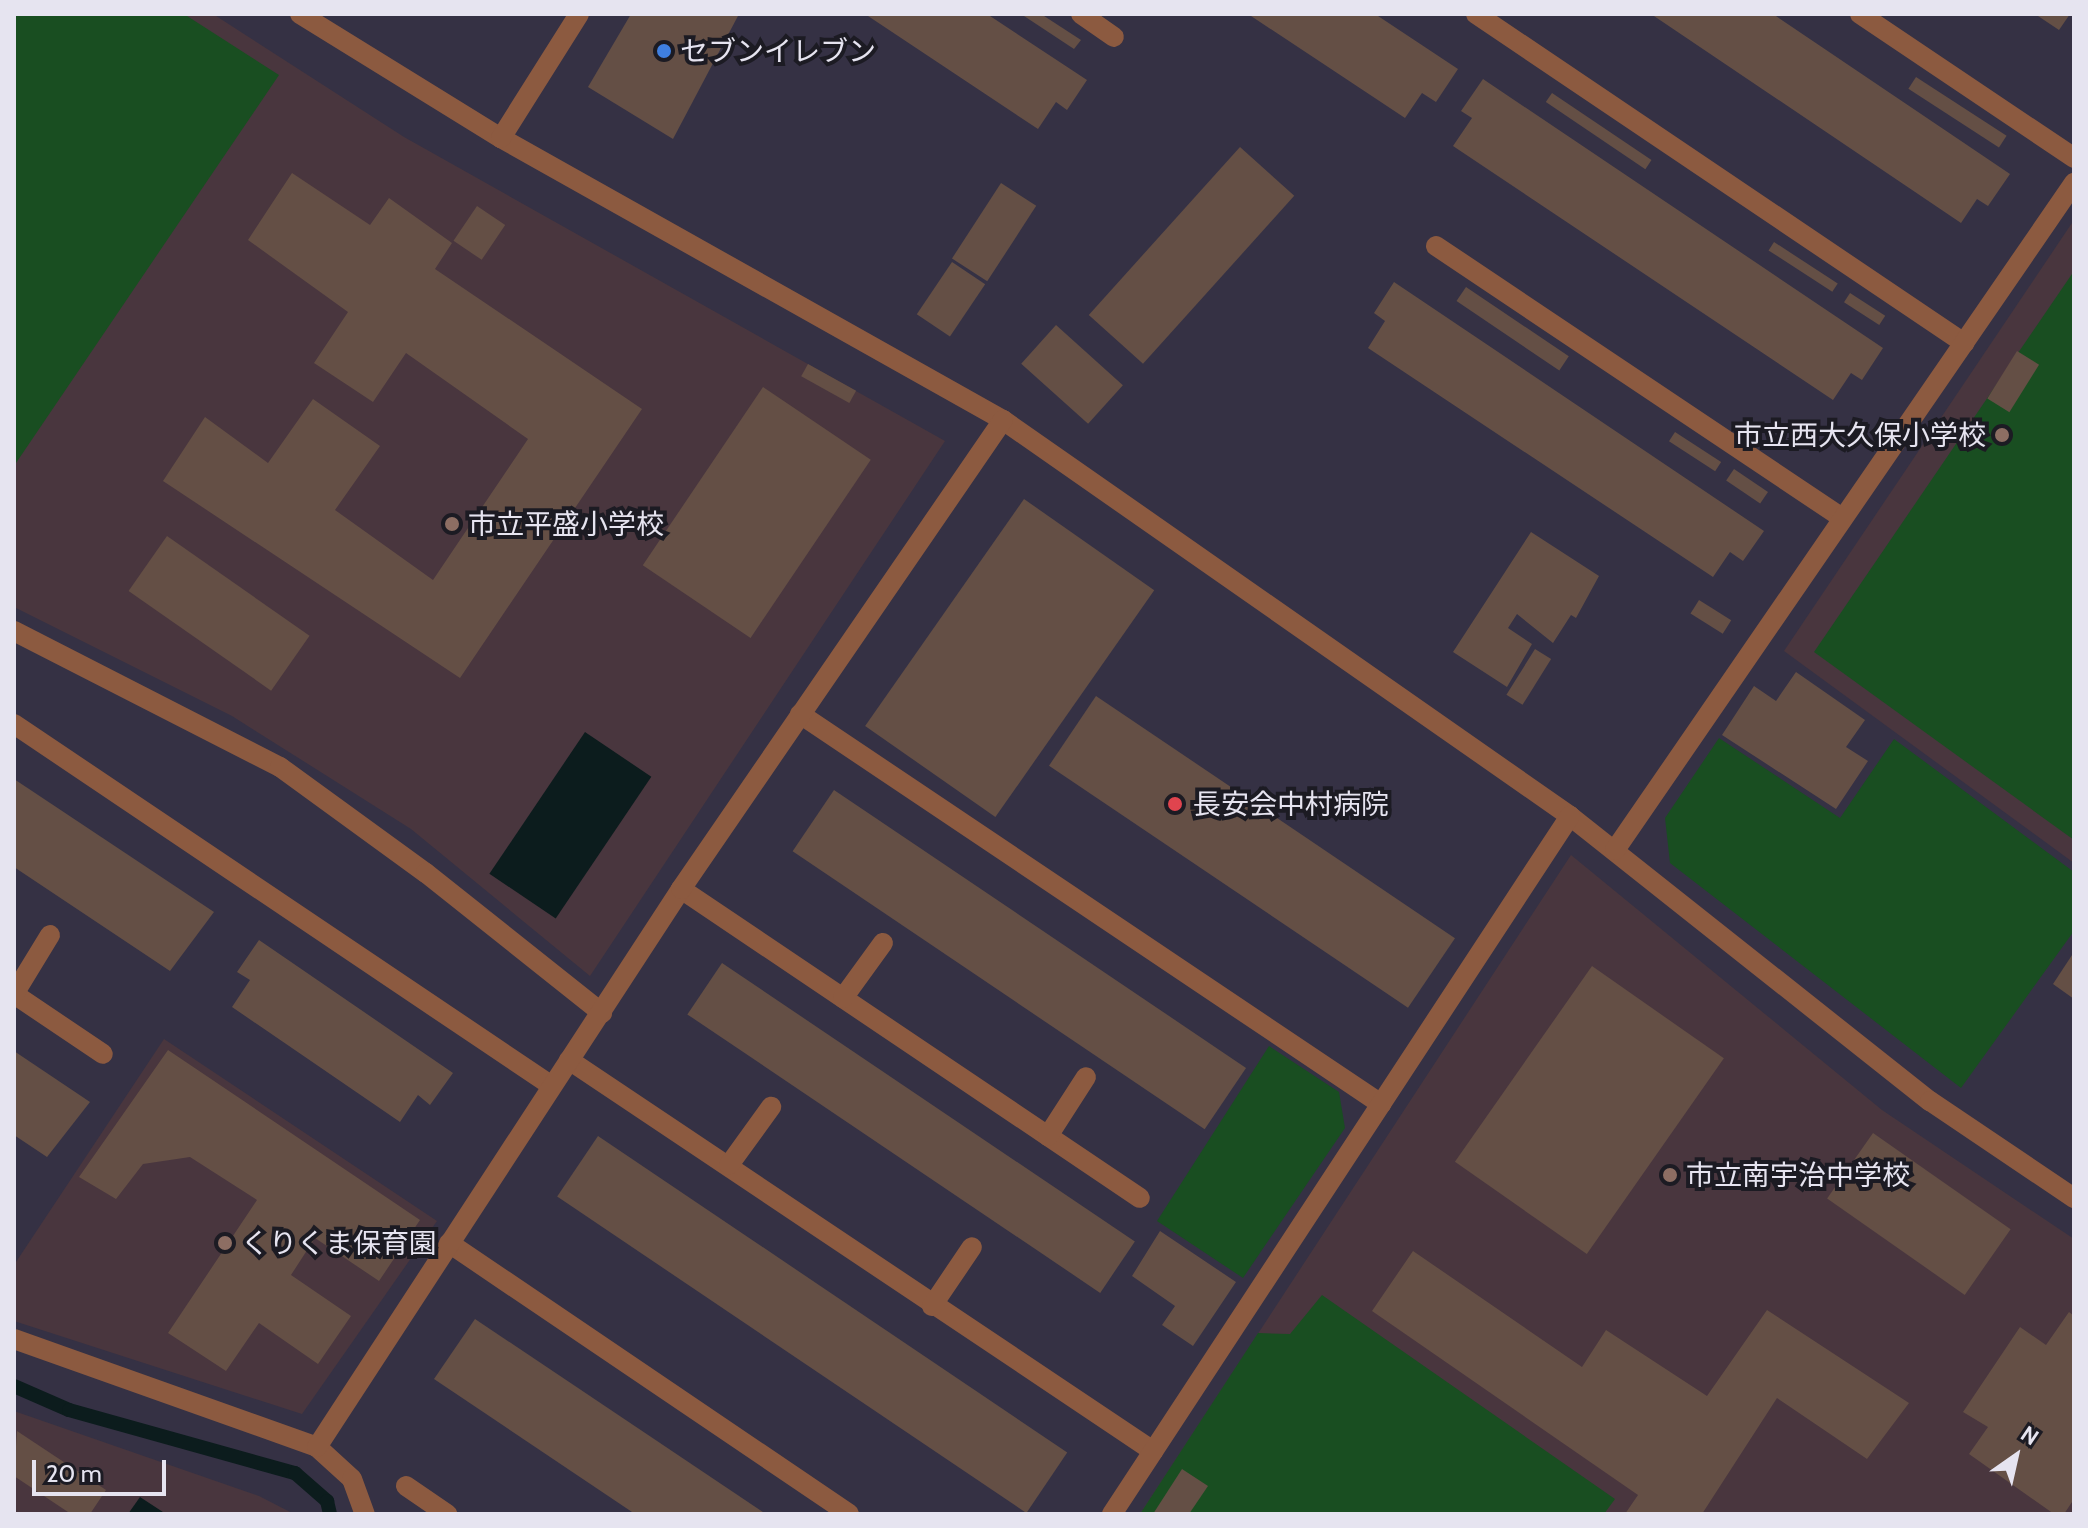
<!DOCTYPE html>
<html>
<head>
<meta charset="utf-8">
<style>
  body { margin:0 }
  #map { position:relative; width:2088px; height:1528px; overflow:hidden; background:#353144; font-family:Cabin,"Noto Sans JP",sans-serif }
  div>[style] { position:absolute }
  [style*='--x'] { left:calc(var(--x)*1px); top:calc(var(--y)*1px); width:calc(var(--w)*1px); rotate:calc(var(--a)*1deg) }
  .commercial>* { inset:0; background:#49363e }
  .green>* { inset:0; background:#194e21 }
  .water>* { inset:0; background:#0c1c1d; transform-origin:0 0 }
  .stream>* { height:14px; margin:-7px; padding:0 7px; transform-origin:7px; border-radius:7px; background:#0c1c1d }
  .building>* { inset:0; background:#644f45; transform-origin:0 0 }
  .service>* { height:20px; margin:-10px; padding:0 10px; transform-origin:10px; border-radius:10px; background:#8c5a40 }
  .minor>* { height:20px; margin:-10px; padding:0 10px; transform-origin:10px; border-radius:10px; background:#8c5a40 }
  .tertiary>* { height:20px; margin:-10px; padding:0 10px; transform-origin:10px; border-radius:10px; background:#8c5a40 }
  .dots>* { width:22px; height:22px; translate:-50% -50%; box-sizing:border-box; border:4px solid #1c1b23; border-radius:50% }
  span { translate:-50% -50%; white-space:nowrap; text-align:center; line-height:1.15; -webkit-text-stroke:8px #1c1b23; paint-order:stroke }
  .poi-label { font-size:28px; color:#e6e4f0 }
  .left { translate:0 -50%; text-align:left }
  .right { translate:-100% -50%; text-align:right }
  .frame { position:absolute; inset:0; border:16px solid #e6e4f0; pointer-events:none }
  .north { position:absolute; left:1976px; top:1416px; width:80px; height:80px; -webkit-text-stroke:6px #1c1b23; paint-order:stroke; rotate:34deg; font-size:22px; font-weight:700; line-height:32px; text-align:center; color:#e6e4f0 }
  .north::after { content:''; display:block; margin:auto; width:28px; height:36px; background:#e6e4f0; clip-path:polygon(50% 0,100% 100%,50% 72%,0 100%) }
  .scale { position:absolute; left:32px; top:1460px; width:134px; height:36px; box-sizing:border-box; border:4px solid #e6e4f0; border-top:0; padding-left:10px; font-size:24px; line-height:28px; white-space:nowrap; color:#e6e4f0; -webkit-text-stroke:6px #1c1b23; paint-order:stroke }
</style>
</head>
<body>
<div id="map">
  <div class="commercial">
    <i style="clip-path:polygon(14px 14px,213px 14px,404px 137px,945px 441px,590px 976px,411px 829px,232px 716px,14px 607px)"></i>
    <i style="clip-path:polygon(2074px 220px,2074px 863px,1784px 651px)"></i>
    <i style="clip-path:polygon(1571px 855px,1882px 1110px,2074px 1239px,2074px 1514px,1140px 1514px)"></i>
    <i style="clip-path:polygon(164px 1039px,437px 1221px,302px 1414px,14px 1321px,14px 1265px)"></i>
    <i style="clip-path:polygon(14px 1411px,259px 1496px,294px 1514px,14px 1514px)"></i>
  </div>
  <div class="green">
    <i style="clip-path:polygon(14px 14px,184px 14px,279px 75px,14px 466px)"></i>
    <i style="clip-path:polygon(2074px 271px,2074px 840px,1814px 652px)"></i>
    <i style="clip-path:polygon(1719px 738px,1840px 818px,1894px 739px,2074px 872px,2074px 931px,1961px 1088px,1670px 863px,1665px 818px)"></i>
    <i style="clip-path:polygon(1269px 1046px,1339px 1092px,1345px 1128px,1243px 1278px,1157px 1221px)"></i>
    <i style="clip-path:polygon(1322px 1295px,1615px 1499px,1604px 1514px,1140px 1514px,1258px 1333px,1290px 1334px)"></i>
  </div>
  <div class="water">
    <i style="left:585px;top:732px;width:80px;height:171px;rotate:34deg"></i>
    <i style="clip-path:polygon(140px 1497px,166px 1514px,128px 1514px)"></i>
  </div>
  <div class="stream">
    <i style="--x:14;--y:1386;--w:60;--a:23.6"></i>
    <i style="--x:69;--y:1410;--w:235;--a:15.6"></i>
    <i style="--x:295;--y:1473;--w:43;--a:41.2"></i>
    <i style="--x:327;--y:1501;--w:13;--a:77"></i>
  </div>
  <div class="building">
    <i style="clip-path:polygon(631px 14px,739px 14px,673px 139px,588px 87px)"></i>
    <i style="clip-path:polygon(865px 14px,987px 14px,1087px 80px,1067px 110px,1056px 102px,1038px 129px)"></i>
    <i style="clip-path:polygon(1021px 14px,1041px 14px,1081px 40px,1074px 49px)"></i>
    <i style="clip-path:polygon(1248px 14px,1375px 14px,1458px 69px,1436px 102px,1422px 93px,1405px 118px)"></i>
    <i style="clip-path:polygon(1651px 14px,1773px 14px,2010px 174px,1988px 206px,1977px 199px,1961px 223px)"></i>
    <i style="clip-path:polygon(2035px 14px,2070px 14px,2059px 30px)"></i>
    <i style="left:1916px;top:77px;width:108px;height:14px;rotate:33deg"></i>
    <i style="clip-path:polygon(1483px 79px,1883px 348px,1862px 380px,1851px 373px,1833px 400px,1453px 146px,1472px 118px,1461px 111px)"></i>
    <i style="left:1552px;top:93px;width:120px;height:11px;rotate:34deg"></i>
    <i style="left:1240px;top:147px;width:73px;height:226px;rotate:42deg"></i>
    <i style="clip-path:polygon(292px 173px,370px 225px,389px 198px,452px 243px,435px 269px,642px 409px,460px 678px,163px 481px,205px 417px,268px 463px,313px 399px,380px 446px,335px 510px,433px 580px,528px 439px,406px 353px,373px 402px,314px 363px,348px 312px,248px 240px)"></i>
    <i style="left:1001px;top:183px;width:42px;height:90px;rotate:33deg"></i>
    <i style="left:477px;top:206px;width:34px;height:42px;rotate:34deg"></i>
    <i style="left:1774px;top:242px;width:76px;height:10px;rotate:33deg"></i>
    <i style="left:952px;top:262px;width:40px;height:63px;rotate:34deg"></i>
    <i style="clip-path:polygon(1394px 282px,1764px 531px,1743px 561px,1730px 552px,1713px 577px,1368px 348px,1385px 321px,1374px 313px)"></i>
    <i style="left:1466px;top:287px;width:124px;height:17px;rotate:34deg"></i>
    <i style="left:1850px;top:293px;width:42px;height:11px;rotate:33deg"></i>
    <i style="left:1056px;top:325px;width:90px;height:52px;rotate:42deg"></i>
    <i style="left:2017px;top:351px;width:26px;height:56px;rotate:32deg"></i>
    <i style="left:808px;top:364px;width:55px;height:14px;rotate:29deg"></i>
    <i style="left:763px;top:387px;width:130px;height:215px;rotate:34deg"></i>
    <i style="left:1675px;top:432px;width:55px;height:11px;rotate:33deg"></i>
    <i style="left:1734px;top:469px;width:41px;height:14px;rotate:34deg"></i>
    <i style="left:1024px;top:499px;width:159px;height:277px;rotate:35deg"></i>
    <i style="clip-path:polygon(1531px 532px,1599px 576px,1576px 618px,1571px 615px,1553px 643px,1517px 614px,1508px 628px,1532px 644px,1507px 687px,1453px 652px)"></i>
    <i style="left:167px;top:536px;width:174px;height:67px;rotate:35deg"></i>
    <i style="left:1699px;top:600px;width:38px;height:16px;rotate:32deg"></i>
    <i style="left:1535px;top:649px;width:19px;height:54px;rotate:32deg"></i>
    <i style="clip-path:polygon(1796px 672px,1865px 720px,1846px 747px,1868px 761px,1836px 809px,1722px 735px,1754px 686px,1776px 701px)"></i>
    <i style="left:1096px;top:696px;width:433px;height:84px;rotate:34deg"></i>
    <i style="clip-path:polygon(14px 779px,214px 912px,170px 971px,14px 867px)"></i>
    <i style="left:834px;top:790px;width:497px;height:74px;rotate:34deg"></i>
    <i style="clip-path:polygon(259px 940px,453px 1073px,430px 1105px,418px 1095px,400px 1122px,232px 1007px,250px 980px,237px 972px)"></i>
    <i style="clip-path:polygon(2074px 952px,2074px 999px,2053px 984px)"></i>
    <i style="left:722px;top:963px;width:498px;height:62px;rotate:34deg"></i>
    <i style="left:1592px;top:966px;width:161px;height:239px;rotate:35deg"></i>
    <i style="clip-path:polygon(168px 1050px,420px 1220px,379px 1281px,315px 1238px,291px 1275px,351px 1316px,318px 1364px,259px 1323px,226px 1371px,168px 1333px,257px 1200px,190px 1157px,143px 1164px,116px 1199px,79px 1177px)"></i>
    <i style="clip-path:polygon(14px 1051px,90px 1102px,47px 1157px,14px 1135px)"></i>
    <i style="left:1873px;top:1133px;width:168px;height:80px;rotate:35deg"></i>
    <i style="left:598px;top:1136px;width:566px;height:73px;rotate:34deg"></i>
    <i style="clip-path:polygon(1160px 1231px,1236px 1282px,1193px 1346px,1162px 1325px,1175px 1306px,1132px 1276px)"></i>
    <i style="clip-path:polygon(1413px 1251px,1582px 1367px,1606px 1330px,1707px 1396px,1767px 1310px,1909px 1403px,1867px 1459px,1777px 1398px,1702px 1514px,1625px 1514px,1638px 1495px,1372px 1311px)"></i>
    <i style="clip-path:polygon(2069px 1312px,2074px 1316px,2074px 1499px,2064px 1514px,2054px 1514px,1969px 1454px,1988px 1427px,1963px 1412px,2020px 1327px,2046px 1345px)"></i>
    <i style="clip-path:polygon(475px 1319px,766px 1514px,635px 1514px,434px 1379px)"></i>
    <i style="clip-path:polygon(17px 1431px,106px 1490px,90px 1514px,71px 1514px,14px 1476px)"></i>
    <i style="clip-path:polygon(1182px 1469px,1208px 1486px,1189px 1514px,1153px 1514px)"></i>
  </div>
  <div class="service">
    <i style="--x:1081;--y:14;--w:40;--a:34.9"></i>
    <i style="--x:1476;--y:14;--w:589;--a:33.99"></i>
    <i style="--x:1860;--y:14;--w:258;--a:33.9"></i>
    <i style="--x:1436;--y:246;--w:489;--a:33.8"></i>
    <i style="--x:800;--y:714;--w:700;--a:33.87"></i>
    <i style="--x:681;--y:889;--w:553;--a:33.95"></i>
    <i style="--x:14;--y:994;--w:107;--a:34"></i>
    <i style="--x:14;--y:994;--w:69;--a:-58.6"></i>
    <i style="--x:843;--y:998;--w:68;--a:-54"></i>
    <i style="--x:569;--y:1060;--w:703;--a:33.8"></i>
    <i style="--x:1048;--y:1136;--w:70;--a:-57.2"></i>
    <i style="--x:729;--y:1165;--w:72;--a:-54.1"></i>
    <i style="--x:449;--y:1243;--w:483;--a:34.1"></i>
    <i style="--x:932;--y:1306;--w:71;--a:-55.9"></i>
    <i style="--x:406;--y:1486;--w:50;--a:34.3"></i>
  </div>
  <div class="minor">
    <i style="--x:14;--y:724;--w:648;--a:33.94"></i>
  </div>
  <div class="tertiary">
    <i style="--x:300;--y:14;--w:236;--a:31.7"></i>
    <i style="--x:501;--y:138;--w:576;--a:29.33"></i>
    <i style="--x:1003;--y:420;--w:692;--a:34.93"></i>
    <i style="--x:1570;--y:816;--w:459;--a:38.4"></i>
    <i style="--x:1930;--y:1101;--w:174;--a:34"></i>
    <i style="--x:501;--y:138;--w:146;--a:-57.8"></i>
    <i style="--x:14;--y:631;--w:299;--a:27.1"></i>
    <i style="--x:280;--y:767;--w:180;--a:36"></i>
    <i style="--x:426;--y:873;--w:225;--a:38.5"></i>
    <i style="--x:1615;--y:850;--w:810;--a:-55.47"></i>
    <i style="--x:14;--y:1339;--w:322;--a:19.6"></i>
    <i style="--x:317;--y:1447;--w:47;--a:42.4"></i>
    <i style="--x:352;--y:1479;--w:37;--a:70"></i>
    <i style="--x:317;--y:1447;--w:666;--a:-56.88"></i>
    <i style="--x:681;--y:889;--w:569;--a:-55.53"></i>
    <i style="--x:1112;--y:1514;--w:835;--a:-56.73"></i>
  </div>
  <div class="dots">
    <i style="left:664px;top:51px;background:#3f7fe0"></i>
    <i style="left:2002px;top:435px;background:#8d6e63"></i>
    <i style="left:452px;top:524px;background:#8d6e63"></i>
    <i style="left:1175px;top:804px;background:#e0444e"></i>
    <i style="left:1670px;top:1175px;background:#8d6e63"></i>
    <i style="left:225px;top:1243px;background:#8d6e63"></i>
  </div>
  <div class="poi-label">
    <span class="left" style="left:680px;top:51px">セブンイレブン</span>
    <span class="right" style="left:1986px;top:435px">市立西大久保小学校</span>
    <span class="left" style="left:468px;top:524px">市立平盛小学校</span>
    <span class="left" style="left:1193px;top:804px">長安会中村病院</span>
    <span class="left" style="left:1686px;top:1175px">市立南宇治中学校</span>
    <span class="left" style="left:241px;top:1243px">くりくま保育園</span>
  </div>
  <div class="frame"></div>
  <div class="north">N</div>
  <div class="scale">20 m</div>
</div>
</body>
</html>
